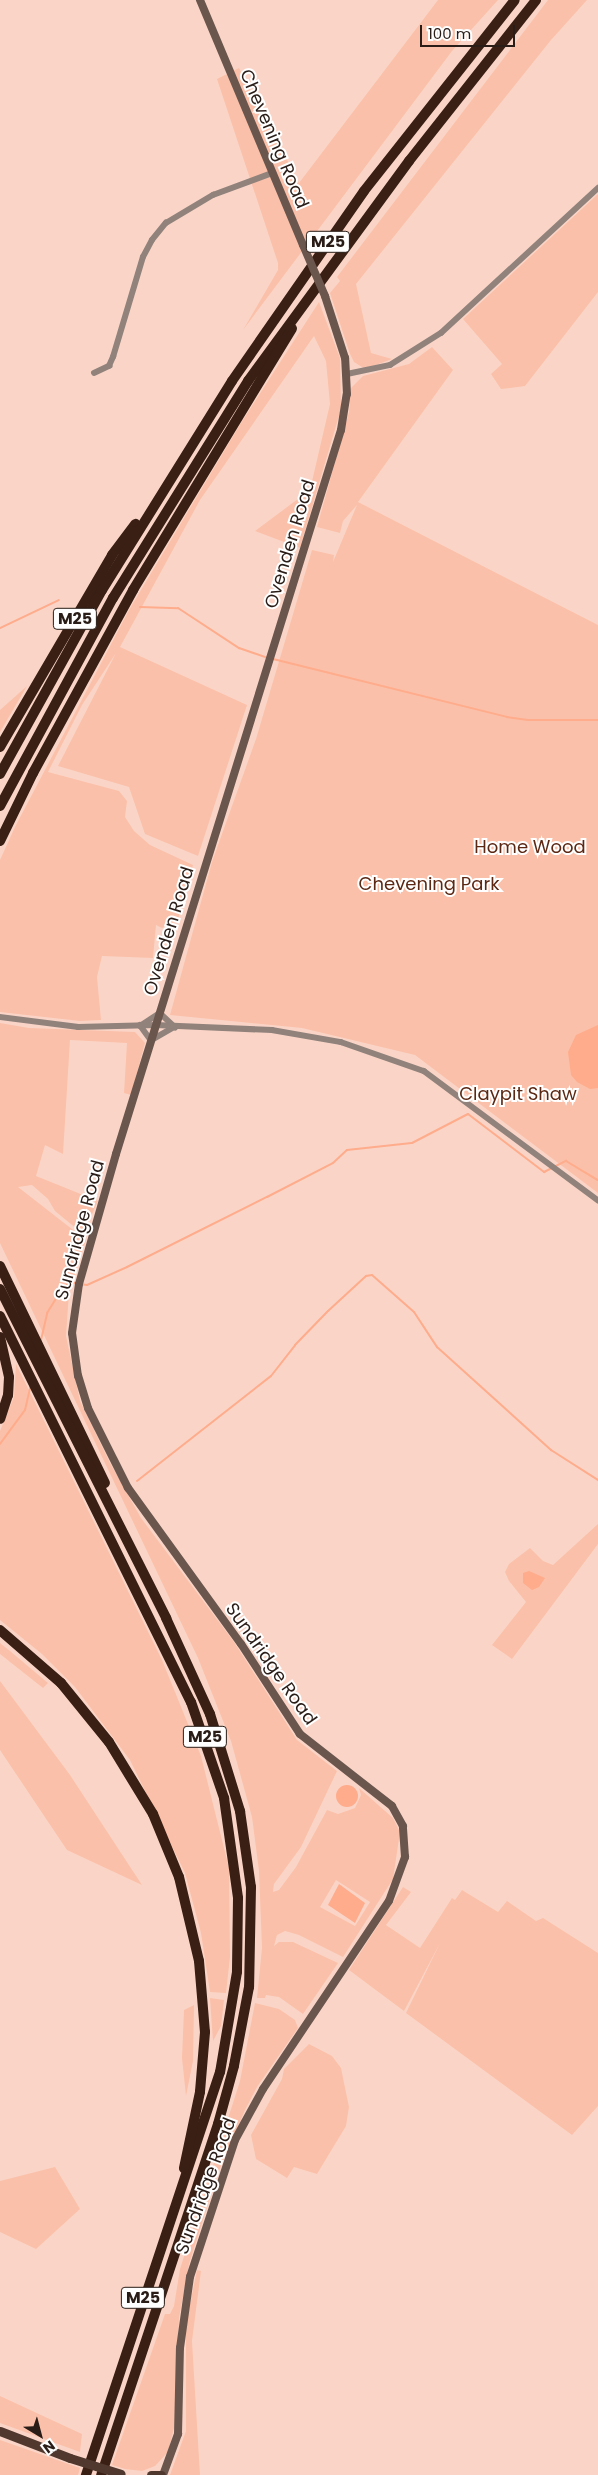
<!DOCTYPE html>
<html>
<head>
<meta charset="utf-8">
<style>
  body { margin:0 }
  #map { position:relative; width:598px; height:2475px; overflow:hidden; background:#fad5c7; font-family:Poppins,sans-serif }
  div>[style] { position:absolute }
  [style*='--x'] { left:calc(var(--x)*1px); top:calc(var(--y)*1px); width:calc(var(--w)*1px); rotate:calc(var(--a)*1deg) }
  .green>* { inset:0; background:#fbc0a9 }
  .water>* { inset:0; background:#feac8c }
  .round { border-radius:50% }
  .stream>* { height:2px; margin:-1px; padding:0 1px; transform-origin:1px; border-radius:1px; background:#feac8c }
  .street>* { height:5.5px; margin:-2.75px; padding:0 2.75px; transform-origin:2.75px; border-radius:2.75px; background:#91827c }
  .secondary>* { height:8px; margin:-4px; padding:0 4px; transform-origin:4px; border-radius:4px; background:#6b564e }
  .primary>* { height:9px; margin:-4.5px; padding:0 4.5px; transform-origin:4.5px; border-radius:4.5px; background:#50382e }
  .highway>* { height:10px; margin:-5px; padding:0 5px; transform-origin:5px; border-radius:5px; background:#391f14 }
  .secondary-bridge>* { height:8px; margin:-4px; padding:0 4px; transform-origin:4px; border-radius:4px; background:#6b564e }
  .primary-bridge>* { height:9px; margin:-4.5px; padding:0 4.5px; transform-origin:4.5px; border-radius:4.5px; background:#50382e }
  span { translate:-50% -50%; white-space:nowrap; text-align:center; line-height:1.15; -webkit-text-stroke:4px #fff; paint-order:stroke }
  .shield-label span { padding:1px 4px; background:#fff; border:1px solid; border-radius:4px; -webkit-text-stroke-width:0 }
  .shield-label { font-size:16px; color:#2a1d18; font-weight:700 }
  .street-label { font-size:18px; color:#2a1d18 }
  .park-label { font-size:18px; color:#5c2813 }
  .north { position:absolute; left:15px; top:2410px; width:50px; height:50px; -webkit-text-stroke:4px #fff; paint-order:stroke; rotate:143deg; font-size:14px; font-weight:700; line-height:20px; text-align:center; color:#2a1d18 }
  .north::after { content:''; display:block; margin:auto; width:18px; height:22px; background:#2a1d18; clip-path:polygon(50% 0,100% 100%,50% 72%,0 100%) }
  .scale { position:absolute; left:420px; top:25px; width:95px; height:22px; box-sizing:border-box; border:2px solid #2a1d18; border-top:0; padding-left:6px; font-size:15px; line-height:18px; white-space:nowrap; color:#2a1d18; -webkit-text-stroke:4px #fff; paint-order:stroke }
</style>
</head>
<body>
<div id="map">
  <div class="green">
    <i style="clip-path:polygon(438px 0,498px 0,452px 51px,243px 330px,278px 270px,278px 263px,217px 79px,239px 68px,299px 183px)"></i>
    <i style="clip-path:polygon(548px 0,587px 0,551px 40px,356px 284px,371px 353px,392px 359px,365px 369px,354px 362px,350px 354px,330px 293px,340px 281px,337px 277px)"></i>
    <i style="clip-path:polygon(598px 194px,598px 292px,525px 386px,501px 389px,491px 374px,502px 364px,463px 319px)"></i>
    <i style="clip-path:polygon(319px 302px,340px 358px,341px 409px,300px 548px,255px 531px,310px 490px,330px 404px,326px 361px,314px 336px,200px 500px,120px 647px,247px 705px,198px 856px,145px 834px,129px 787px,58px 766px,116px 653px,82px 705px,48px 772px,119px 791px,127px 801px,125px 817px,134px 831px,150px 845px,193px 865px,178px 920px,162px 928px,156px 925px,153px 958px,102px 956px,97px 977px,101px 1020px,80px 1021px,0 1012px,0 860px,15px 827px,129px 610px,241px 423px)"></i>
    <i style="clip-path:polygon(432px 347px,453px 370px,358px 502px,598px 625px,598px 1193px,415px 1055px,302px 1028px,170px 1015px,212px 862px,256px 739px,312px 550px,334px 555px,333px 562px,357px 505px,343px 521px,340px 533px,317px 527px,349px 412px,351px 388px,363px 376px,409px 364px)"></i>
    <i style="clip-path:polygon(27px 686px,0 732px,0 710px)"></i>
    <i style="clip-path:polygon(evenodd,0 1023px,29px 1028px,135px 1032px,145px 1043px,131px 1095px,124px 1093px,127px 1043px,70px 1040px,63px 1154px,45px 1145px,36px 1176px,98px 1201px,83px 1234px,55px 1211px,48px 1199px,32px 1185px,18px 1187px,86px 1240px,69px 1293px,66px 1336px,80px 1401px,110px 1463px,141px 1518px,234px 1642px,297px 1740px,337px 1771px,301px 1847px,274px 1884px,273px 1892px,279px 1890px,296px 1867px,327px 1810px,338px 1814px,355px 1808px,361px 1795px,359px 1788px,393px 1818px,400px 1832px,393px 1879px,343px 1957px,299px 1935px,285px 1931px,277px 1935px,274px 1946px,279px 1942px,293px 1942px,338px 1963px,303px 2014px,279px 1997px,266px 1995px,265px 1998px,257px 1998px,262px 1948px,259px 1871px,252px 1817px,231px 1741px,198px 1658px,0 1243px,0 1023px,336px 1880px,370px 1902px,355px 1926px,320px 1907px,336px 1880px)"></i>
    <i style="clip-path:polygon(16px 1364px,162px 1660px,201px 1756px,229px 1868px,230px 1957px,226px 1993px,210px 1992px,201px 1933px,185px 1873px,130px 1760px,75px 1687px,42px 1654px,0 1620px,0 1431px,14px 1397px)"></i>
    <i style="clip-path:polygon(598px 1524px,598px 1544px,512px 1659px,492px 1645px,526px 1602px,509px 1581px,505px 1572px,509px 1564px,530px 1548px,543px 1561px,553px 1565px)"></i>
    <i style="clip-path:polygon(0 1643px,10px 1651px,48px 1683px,43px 1688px,0 1654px)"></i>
    <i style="clip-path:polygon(0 1681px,70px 1775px,142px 1885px,67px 1850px,0 1750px)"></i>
    <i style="clip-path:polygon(403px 1887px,411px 1892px,386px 1925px,420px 1948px,452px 1898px,455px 1900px,462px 1890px,498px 1912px,507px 1901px,536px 1921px,543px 1918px,598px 1953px,598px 2106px,572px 2135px,406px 2013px,440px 1943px,404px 2011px,349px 1970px)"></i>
    <i style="clip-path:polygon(210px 1998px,224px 2000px,221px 2026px,213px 2041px)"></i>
    <i style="clip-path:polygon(255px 2003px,279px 2009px,295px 2020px,298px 2028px,257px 2087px,245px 2110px,218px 2173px,189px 2264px,179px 2318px,175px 2424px,168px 2452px,155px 2466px,142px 2471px,125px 2469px,112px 2465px,165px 2314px,170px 2314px,174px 2306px,180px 2269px,240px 2081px)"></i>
    <i style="clip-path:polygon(194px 2005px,193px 2061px,186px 2096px,182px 2058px,184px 2010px)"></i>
    <i style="clip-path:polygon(309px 2044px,332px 2056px,341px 2068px,349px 2107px,346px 2126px,317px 2174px,294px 2167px,287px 2178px,256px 2159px,251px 2135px,282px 2079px,284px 2069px)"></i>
    <i style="clip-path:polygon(55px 2167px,80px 2209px,36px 2249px,0 2232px,0 2181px)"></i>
    <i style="clip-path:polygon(197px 2270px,201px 2271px,192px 2341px,200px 2475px,170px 2475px,186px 2431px,186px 2324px)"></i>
    <i style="clip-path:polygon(0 2396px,82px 2434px,80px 2452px,0 2423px)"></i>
    <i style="clip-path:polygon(0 2440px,80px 2468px,78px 2475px,0 2475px)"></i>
  </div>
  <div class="water">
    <i style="clip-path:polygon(598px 1025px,598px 1088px,590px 1089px,577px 1082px,571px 1075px,568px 1052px,576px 1035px)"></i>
    <i style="clip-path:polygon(529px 1571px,545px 1578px,539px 1587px,532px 1590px,523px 1583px,523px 1573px)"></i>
    <i class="round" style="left:336px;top:1785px;width:22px;height:22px"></i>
    <i style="clip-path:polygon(339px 1884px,365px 1903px,355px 1923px,328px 1905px)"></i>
  </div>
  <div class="stream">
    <i style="--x:140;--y:607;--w:38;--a:2"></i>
    <i style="--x:178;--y:608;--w:73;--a:33.3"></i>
    <i style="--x:239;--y:648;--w:31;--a:19"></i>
    <i style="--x:0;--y:628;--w:65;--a:-25.4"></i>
    <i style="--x:273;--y:659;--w:241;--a:13.9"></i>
    <i style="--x:507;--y:717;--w:21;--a:8"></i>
    <i style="--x:528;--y:720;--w:70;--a:0"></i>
    <i style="--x:80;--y:1284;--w:7;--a:8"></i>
    <i style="--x:87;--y:1285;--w:44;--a:-24.2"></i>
    <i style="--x:127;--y:1267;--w:157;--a:-26.6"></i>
    <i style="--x:267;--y:1197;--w:74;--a:-27.3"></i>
    <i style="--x:333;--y:1163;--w:19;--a:-43"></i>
    <i style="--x:347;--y:1150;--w:65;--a:-6.1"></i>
    <i style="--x:412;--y:1143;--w:63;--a:-27.4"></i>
    <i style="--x:468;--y:1114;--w:96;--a:37.3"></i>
    <i style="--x:544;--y:1172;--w:25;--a:-27"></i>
    <i style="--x:566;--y:1161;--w:37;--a:31"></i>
    <i style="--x:41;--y:1340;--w:28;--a:-77"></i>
    <i style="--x:47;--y:1313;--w:25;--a:-58"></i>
    <i style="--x:60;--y:1292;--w:13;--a:-45"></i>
    <i style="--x:69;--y:1283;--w:7;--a:0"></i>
    <i style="--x:0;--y:1444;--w:42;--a:-53.7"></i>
    <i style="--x:25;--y:1410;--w:23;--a:-77"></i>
    <i style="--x:137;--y:1481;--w:170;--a:-38.1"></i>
    <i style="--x:271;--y:1376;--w:39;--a:-52"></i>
    <i style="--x:295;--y:1345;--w:47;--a:-45.9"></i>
    <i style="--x:328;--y:1311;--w:52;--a:-42.6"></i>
    <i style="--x:366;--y:1276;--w:6;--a:-9"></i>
    <i style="--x:372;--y:1275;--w:56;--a:41.4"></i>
    <i style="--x:414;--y:1312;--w:42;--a:56.7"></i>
    <i style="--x:437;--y:1347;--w:154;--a:42.1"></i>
    <i style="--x:551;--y:1450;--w:56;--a:32.6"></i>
  </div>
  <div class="street">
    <i style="--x:94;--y:373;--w:17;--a:-25"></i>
    <i style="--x:109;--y:366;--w:10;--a:-66"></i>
    <i style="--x:113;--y:357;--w:104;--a:-73.3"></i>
    <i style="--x:143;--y:257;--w:19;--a:-62"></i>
    <i style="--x:152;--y:240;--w:22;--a:-51"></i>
    <i style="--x:166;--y:223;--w:55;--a:-30.8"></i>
    <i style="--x:213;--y:195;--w:63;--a:-20.4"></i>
    <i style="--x:347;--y:374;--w:44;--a:-11.8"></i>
    <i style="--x:390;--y:365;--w:60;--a:-32.1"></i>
    <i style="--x:441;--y:333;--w:214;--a:-42.7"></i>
    <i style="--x:160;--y:1013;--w:21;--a:43"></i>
    <i style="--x:175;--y:1027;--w:28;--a:150"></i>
    <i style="--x:151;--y:1041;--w:19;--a:-126"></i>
    <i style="--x:140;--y:1026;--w:24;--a:-33"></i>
    <i style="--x:0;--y:1017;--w:79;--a:7.3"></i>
    <i style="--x:78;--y:1027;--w:78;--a:-1.5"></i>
    <i style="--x:156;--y:1025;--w:116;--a:2.5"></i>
    <i style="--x:272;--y:1030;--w:70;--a:9.9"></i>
    <i style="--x:341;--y:1042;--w:88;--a:19.3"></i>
    <i style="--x:424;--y:1071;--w:217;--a:36.6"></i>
  </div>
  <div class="secondary">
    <i style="--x:200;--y:0;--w:266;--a:67.2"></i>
    <i style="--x:163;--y:2475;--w:44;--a:-69.9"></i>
    <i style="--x:178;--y:2434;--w:86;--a:-88.7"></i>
    <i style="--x:180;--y:2348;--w:72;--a:-82"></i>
    <i style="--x:190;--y:2277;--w:144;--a:-71.8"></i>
    <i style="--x:235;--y:2140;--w:58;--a:-61.2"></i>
    <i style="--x:263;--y:2089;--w:226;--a:-56.2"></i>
    <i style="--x:389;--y:1901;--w:47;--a:-70"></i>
    <i style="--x:405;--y:1857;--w:31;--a:-94"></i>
    <i style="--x:403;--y:1826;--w:23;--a:-119"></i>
    <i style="--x:392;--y:1806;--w:117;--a:-142"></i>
    <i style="--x:300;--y:1734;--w:108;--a:-123.2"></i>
    <i style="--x:241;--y:1644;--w:193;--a:-125.9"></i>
    <i style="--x:128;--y:1488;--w:89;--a:-116.6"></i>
    <i style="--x:88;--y:1408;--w:34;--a:-107"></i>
    <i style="--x:78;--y:1376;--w:43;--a:-97.9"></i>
    <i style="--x:72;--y:1333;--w:49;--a:-81.9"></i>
    <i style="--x:79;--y:1284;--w:135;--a:-74.1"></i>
    <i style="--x:116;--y:1154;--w:758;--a:-72.74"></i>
    <i style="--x:341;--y:430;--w:36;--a:-81"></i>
    <i style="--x:347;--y:394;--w:36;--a:-93"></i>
    <i style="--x:345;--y:358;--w:65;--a:-107.9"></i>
  </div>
  <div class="primary">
    <i style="--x:0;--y:2431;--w:75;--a:21.1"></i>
    <i style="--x:151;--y:2475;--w:10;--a:0"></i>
  </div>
  <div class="highway">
    <i style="--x:0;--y:747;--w:222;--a:-59.7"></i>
    <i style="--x:112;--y:555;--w:39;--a:-53"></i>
    <i style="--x:0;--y:774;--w:210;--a:-61"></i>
    <i style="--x:102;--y:590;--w:246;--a:-58.1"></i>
    <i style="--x:232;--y:381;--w:231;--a:-55.2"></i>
    <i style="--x:364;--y:191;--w:243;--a:-51.7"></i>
    <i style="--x:0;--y:806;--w:237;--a:-61.5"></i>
    <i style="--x:113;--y:598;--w:256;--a:-58.1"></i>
    <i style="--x:248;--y:381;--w:273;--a:-53.8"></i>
    <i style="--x:409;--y:161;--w:205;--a:-51.7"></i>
    <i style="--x:0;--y:841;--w:76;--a:-64.1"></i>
    <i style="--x:33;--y:773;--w:209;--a:-61.3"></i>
    <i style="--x:133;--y:590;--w:306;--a:-58.7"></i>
    <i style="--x:0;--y:1266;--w:241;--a:64.2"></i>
    <i style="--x:0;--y:1289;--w:369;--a:63.2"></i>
    <i style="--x:166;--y:1618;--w:106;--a:65.4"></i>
    <i style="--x:210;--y:1714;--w:102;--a:72.8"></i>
    <i style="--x:240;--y:1811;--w:77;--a:81.8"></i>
    <i style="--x:251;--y:1887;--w:100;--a:91.1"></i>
    <i style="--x:249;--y:1987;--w:80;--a:100.8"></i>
    <i style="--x:234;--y:2066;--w:60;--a:105.4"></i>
    <i style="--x:218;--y:2124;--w:370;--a:108.4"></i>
    <i style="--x:0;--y:1316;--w:431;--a:63.7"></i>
    <i style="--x:191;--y:1702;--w:102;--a:71"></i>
    <i style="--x:224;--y:1798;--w:101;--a:82"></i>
    <i style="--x:238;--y:1898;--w:74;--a:90.8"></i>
    <i style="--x:237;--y:1972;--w:101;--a:99.6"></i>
    <i style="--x:220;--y:2072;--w:425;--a:108.4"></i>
    <i style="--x:0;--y:1337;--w:41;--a:77.3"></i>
    <i style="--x:9;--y:1377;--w:18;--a:93"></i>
    <i style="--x:8;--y:1395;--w:25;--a:108"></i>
    <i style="--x:0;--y:1630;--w:81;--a:41"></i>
    <i style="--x:61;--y:1683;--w:76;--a:50.9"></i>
    <i style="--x:109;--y:1742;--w:84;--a:58.6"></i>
    <i style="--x:153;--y:1814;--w:68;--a:67.6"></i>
    <i style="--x:179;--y:1877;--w:86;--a:76.6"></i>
    <i style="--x:199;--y:1961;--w:71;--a:85.2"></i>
    <i style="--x:205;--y:2032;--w:60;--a:94.8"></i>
    <i style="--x:200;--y:2092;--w:78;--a:101.9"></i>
  </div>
  <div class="secondary-bridge">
    <i style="--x:303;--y:245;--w:56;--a:66.7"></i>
  </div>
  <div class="primary-bridge">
    <i style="--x:70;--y:2458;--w:53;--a:17.4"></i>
  </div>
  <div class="shield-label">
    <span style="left:328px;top:242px">M25</span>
    <span style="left:75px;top:619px">M25</span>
    <span style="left:205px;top:1737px">M25</span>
    <span style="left:143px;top:2298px">M25</span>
  </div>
  <div class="street-label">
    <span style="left:274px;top:139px;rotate:67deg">Chevening Road</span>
    <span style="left:290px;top:544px;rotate:-73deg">Ovenden Road</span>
    <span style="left:169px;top:931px;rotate:-73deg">Ovenden Road</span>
    <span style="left:80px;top:1230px;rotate:-75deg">Sundridge Road</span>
    <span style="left:271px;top:1664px;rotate:55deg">Sundridge Road</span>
    <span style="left:206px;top:2186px;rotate:-70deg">Sundridge Road</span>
  </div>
  <div class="park-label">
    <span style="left:530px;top:847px">Home Wood</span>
    <span style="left:429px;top:884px">Chevening Park</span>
    <span style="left:518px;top:1094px">Claypit Shaw</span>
  </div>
  <div class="north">N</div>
  <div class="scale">100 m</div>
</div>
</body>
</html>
